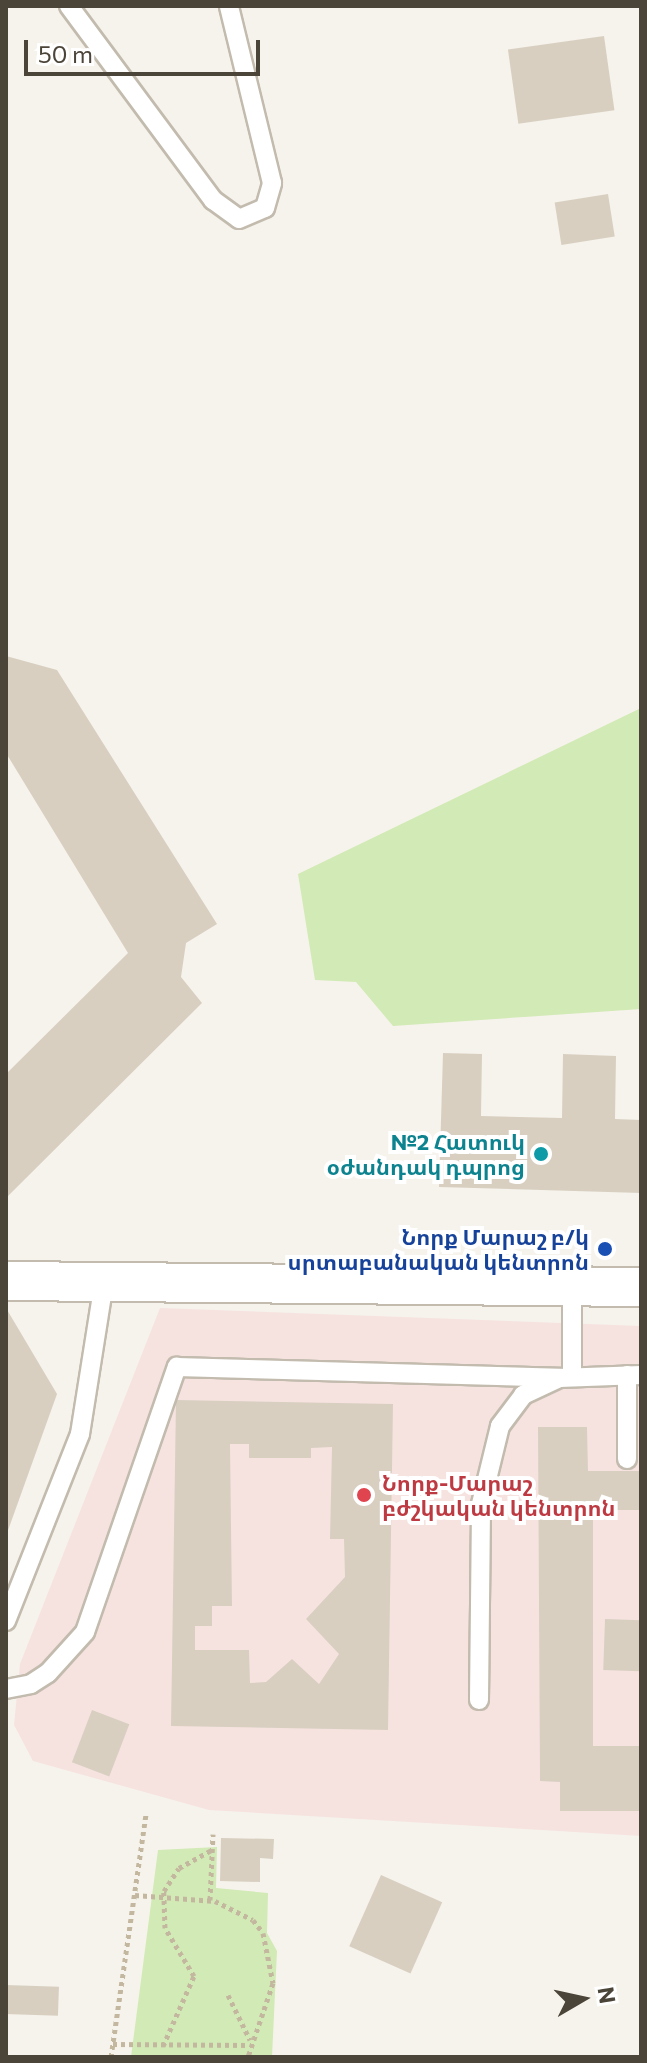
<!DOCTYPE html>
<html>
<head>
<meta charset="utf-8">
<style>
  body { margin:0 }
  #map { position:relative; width:647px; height:2063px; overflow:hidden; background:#f6f3ec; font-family:Commissioner,"Noto Sans Armenian",sans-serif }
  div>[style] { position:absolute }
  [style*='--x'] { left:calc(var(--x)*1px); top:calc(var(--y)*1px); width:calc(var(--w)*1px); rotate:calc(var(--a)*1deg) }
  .medical>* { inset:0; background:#f6e3e0 }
  .green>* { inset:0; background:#d2eab5 }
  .building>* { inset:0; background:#d8cfc1; transform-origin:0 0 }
  .path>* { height:5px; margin-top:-2.5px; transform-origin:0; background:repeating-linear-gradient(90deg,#c4b79f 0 4px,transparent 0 8px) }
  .roads { filter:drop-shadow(2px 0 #c2bbae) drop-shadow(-2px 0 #c2bbae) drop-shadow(0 2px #c2bbae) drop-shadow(0 -2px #c2bbae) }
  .service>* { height:18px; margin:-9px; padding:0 9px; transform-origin:9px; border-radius:9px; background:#fff }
  .minor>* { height:38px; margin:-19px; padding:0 19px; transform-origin:19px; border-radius:19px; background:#fff }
  .dots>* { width:22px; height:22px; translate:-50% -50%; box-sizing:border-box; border:4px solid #fff; border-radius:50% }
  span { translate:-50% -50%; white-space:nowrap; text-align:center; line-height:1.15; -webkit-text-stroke:8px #fff; paint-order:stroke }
  .culture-label { font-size:22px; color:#0d838f; font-weight:700 }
  .right { translate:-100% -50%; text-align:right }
  .transit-label { font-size:22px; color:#164399; font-weight:700 }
  .health-label { font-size:22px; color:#be3a42; font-weight:700 }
  .left { translate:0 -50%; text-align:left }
  .frame { position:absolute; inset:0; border:8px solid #4b4439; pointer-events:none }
  .north { position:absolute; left:543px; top:1959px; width:80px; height:80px; -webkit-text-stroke:6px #fff; paint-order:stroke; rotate:81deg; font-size:22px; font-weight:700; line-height:32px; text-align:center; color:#4b4439 }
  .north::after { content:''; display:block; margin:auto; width:28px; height:36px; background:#4b4439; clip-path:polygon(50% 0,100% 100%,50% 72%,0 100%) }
  .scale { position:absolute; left:24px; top:40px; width:236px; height:36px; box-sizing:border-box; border:4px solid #4b4439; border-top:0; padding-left:10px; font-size:24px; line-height:28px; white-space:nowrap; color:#4b4439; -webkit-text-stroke:6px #fff; paint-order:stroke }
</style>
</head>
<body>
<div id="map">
  <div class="medical">
    <i style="clip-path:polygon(160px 1308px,641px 1326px,641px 1836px,209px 1810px,33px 1761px,14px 1725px,20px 1664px)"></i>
  </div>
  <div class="green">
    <i style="clip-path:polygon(641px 708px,641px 1009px,393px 1026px,356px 982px,315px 980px,298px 874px)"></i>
    <i style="clip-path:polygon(217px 1847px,216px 1888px,268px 1893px,267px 1933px,277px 1951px,272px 2057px,131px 2057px,158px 1850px)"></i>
  </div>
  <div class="building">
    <i style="left:604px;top:36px;width:75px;height:97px;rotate:82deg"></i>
    <i style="left:608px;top:194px;width:43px;height:54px;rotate:81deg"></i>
    <i style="clip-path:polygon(6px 656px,57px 670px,217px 924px,186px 943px,181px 977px,202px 1003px,6px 1198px,6px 1074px,128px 953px,6px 753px)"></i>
    <i style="clip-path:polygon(443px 1053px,482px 1054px,481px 1116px,562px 1118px,563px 1054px,616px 1056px,615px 1119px,641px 1120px,641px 1193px,439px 1187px)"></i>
    <i style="clip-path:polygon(6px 1308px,57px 1394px,6px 1536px)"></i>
    <i style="clip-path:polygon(evenodd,176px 1400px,393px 1404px,388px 1730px,171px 1726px,176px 1400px,230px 1444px,249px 1444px,249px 1458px,311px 1458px,311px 1448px,332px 1447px,330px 1539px,344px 1539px,345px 1577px,306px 1619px,339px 1654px,319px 1684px,292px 1659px,266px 1682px,250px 1683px,249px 1650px,195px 1650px,195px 1626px,212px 1626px,212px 1606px,232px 1606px,230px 1444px)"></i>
    <i style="clip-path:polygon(538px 1427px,587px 1427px,588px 1471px,641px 1471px,641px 1510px,593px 1510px,593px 1746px,641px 1746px,641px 1811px,560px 1811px,560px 1782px,540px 1781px)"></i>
    <i style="left:605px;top:1619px;width:36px;height:51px;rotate:2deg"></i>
    <i style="left:92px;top:1710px;width:40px;height:56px;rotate:21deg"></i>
    <i style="clip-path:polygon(221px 1838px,274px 1839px,273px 1859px,260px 1858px,260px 1882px,220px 1881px)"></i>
    <i style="left:381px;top:1875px;width:67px;height:78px;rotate:24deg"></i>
    <i style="left:6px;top:1985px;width:53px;height:29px;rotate:2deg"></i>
  </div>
  <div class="path">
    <i style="--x:135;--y:1895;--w:80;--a:4.3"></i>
    <i style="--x:215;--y:1901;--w:42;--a:26.6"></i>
    <i style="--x:253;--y:1920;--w:16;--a:52"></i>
    <i style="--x:263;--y:1933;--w:51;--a:78.7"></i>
    <i style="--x:273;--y:1983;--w:78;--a:108.7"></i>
    <i style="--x:210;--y:1900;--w:66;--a:-87.4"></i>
    <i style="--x:228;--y:1995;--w:50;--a:63.9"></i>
    <i style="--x:113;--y:2044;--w:135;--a:0.4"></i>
    <i style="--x:163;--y:2046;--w:77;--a:-66.1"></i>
    <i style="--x:194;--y:1976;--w:56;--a:-121.1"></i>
    <i style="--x:165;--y:1928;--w:37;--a:-92"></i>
    <i style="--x:164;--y:1891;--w:27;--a:-57"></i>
    <i style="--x:179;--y:1868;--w:38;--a:-29"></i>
    <i style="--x:111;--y:2057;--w:245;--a:-81.8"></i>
  </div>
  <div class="roads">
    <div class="service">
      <i style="--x:69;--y:6;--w:242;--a:53.4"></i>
      <i style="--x:213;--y:200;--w:32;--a:36"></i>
      <i style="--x:239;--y:219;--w:28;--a:-23"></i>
      <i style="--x:265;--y:208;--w:26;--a:-74"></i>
      <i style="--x:272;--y:183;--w:182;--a:-103.7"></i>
      <i style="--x:572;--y:1374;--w:87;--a:-90"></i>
      <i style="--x:627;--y:1375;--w:84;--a:90"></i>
      <i style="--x:6;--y:1621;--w:201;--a:-68.4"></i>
      <i style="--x:80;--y:1434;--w:153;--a:-81"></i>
      <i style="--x:6;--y:1689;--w:25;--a:-11"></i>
      <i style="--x:31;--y:1684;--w:20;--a:-33"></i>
      <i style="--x:48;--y:1673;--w:55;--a:-47.9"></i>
      <i style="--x:85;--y:1632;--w:281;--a:-70.9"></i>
      <i style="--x:177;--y:1367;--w:382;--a:1.6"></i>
      <i style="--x:479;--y:1700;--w:196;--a:-89.4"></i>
      <i style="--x:481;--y:1504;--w:80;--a:-76.3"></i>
      <i style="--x:500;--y:1426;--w:39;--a:-53"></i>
      <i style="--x:523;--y:1395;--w:40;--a:-25"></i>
      <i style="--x:559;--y:1378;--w:82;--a:-2.1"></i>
    </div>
    <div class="minor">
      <i style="--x:6;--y:1281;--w:635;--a:0.54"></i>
    </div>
  </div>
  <div class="dots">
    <i style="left:541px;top:1154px;background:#0f9aa8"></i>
    <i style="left:605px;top:1249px;background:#1a4fb4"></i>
    <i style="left:364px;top:1495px;background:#e0444e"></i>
  </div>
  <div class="culture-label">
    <span class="right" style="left:525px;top:1154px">№2 Հատուկ<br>օժանդակ դպրոց</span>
  </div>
  <div class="transit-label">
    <span class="right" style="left:589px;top:1249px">Նորք Մարաշ բ/կ<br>սրտաբանական կենտրոն</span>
  </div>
  <div class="health-label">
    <span class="left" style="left:382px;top:1495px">Նորք-Մարաշ<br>բժշկական կենտրոն</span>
  </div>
  <div class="frame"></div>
  <div class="north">N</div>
  <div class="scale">50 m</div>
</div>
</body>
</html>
